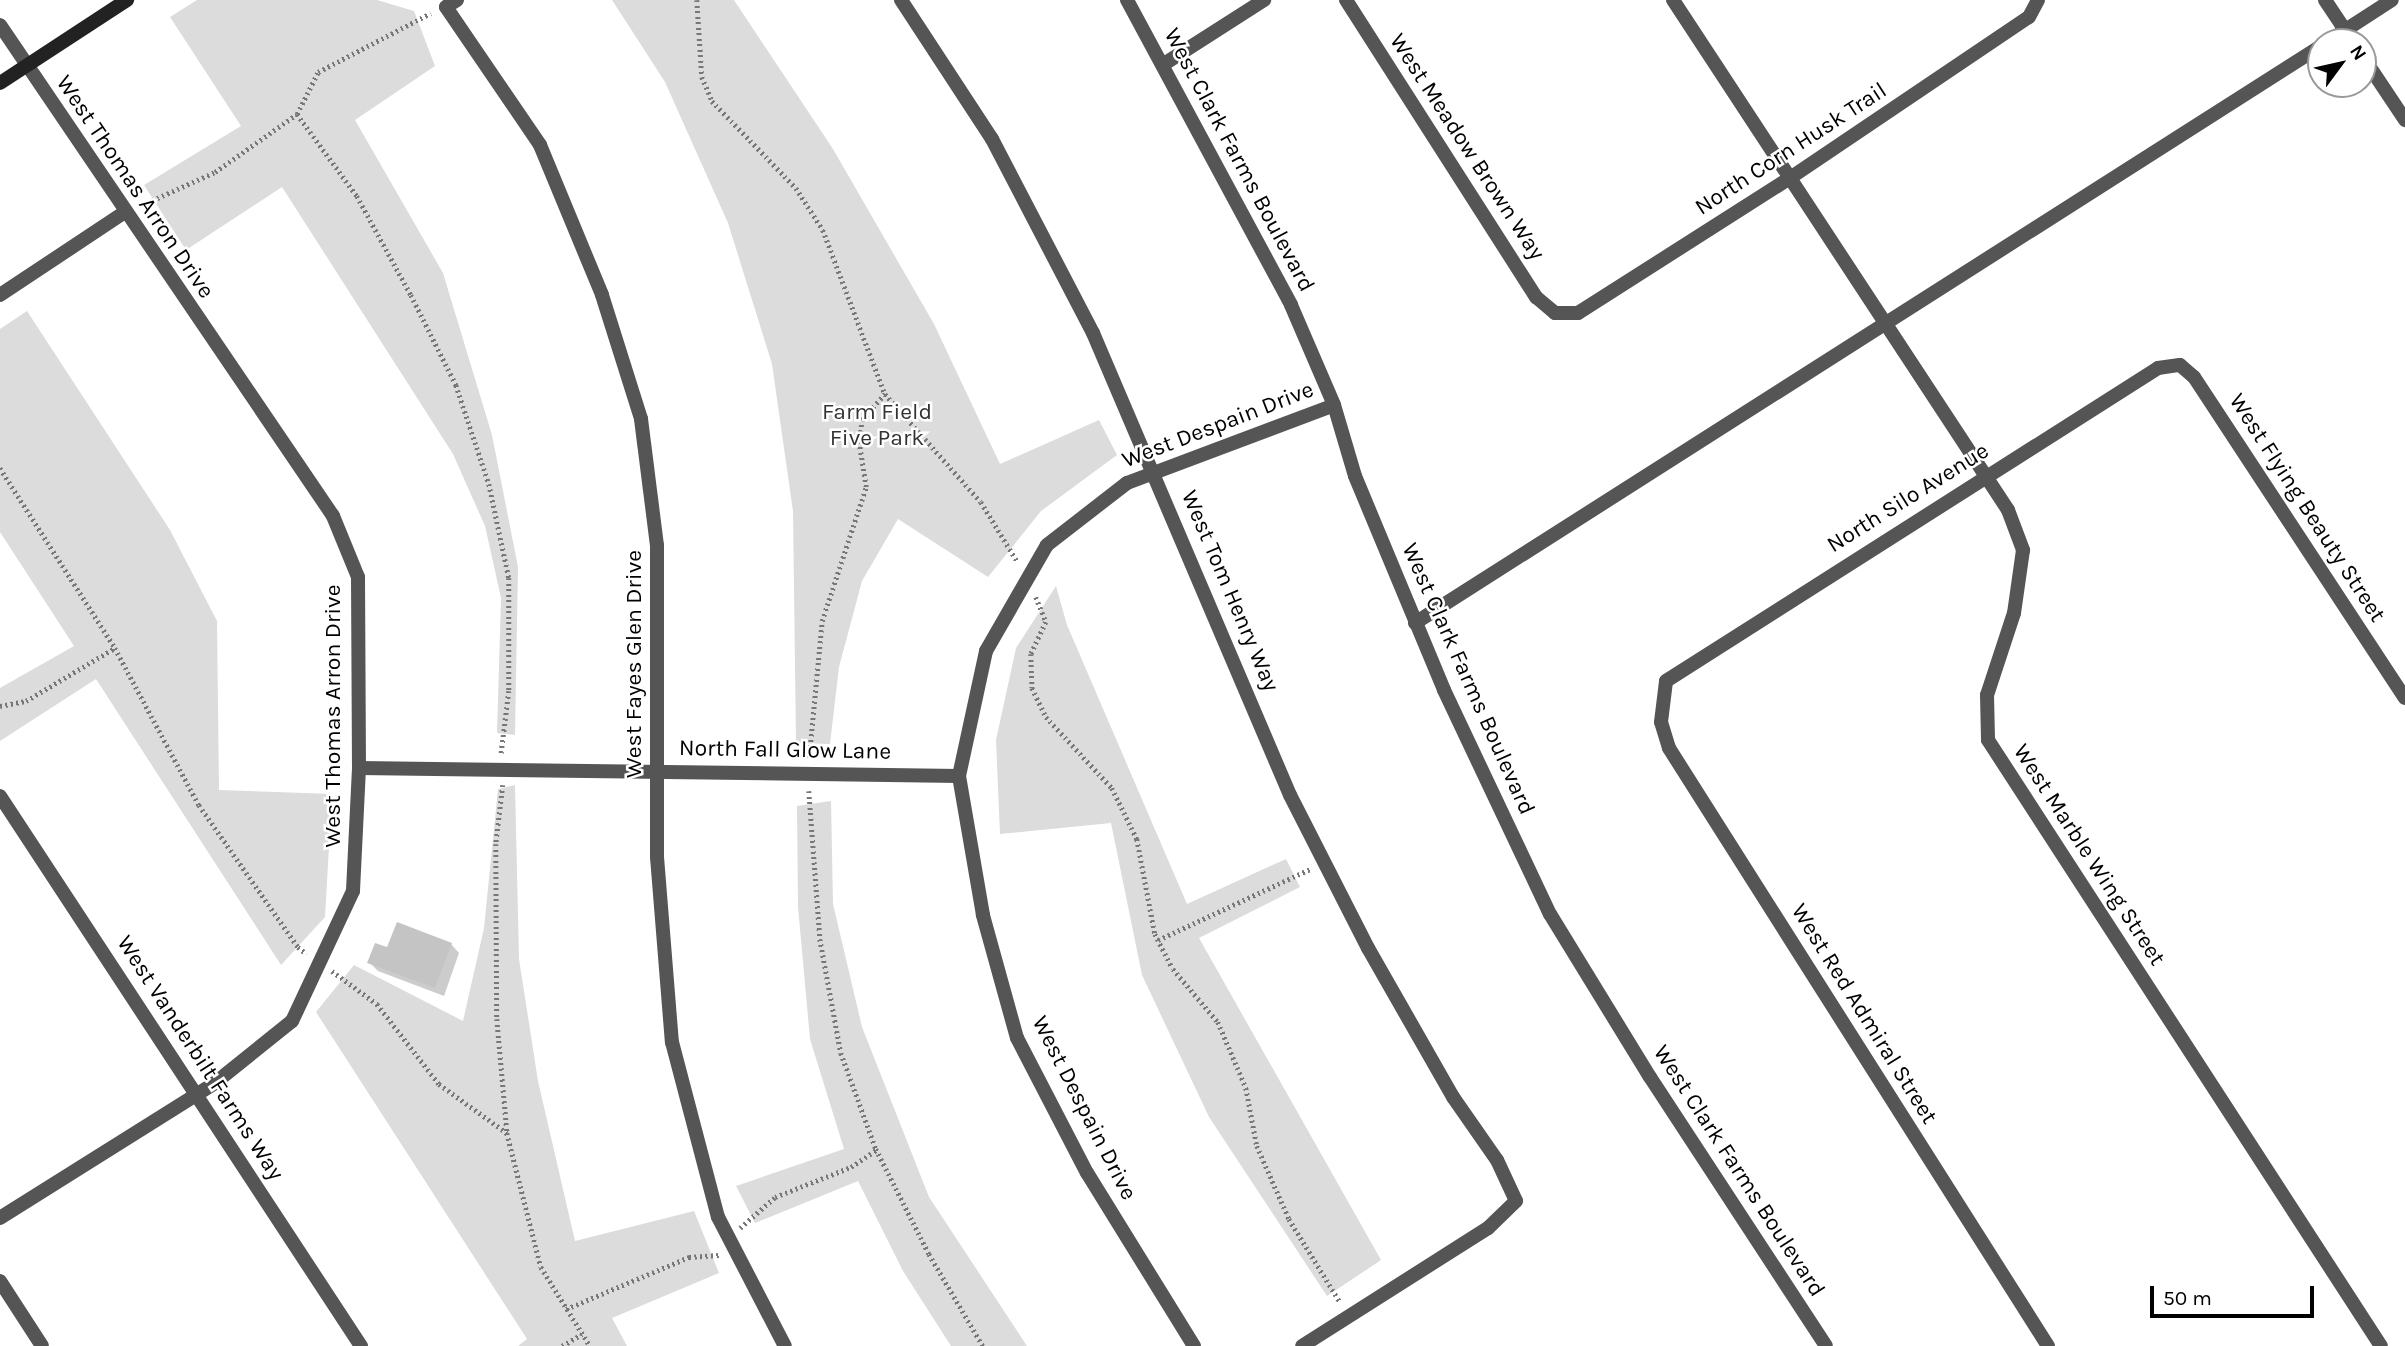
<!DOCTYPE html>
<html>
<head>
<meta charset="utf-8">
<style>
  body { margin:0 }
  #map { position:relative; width:2405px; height:1346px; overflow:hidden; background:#fff; font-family:Karla,sans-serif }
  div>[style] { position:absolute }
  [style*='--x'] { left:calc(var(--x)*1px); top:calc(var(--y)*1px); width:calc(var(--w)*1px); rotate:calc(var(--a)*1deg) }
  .green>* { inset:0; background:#dcdcdc }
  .shadow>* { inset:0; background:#0003 }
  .building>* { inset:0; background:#c4c4c4 }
  .path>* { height:4.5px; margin-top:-2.25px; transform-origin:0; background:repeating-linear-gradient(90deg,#777 0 2px,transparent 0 5.5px) }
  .minor>* { height:14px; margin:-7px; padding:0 7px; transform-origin:7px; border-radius:7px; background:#555 }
  .tertiary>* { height:14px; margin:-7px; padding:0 7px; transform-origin:7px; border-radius:7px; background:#555 }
  .secondary>* { height:14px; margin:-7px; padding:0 7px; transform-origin:7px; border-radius:7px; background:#222 }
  span { translate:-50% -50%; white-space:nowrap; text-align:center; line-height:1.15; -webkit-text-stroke:5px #fff; paint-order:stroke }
  .street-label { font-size:23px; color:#000 }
  .park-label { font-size:23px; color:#333 }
  .north { position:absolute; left:2307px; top:28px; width:70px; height:70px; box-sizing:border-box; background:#fff; border:2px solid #999; border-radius:50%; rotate:57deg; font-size:19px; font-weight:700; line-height:28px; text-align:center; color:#000 }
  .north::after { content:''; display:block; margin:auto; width:24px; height:32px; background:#000; clip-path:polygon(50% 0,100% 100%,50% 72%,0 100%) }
  .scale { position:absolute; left:2150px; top:1286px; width:164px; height:32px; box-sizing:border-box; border:4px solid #000; border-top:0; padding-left:9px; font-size:21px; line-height:24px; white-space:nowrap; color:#000; -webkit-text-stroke:5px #fff; paint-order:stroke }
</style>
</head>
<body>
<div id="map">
  <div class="green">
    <i style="clip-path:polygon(197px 0,377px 0,414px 11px,435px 66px,355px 120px,443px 273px,492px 435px,518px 567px,515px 735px,497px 733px,501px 598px,485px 526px,453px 454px,282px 187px,186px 250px,144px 185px,241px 126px,170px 17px)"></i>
    <i style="clip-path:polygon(612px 0,734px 0,833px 149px,934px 324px,1000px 464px,1099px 420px,1117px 455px,1041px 511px,988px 577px,898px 519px,862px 581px,839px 667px,830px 744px,796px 743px,793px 511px,772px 364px,728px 223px,665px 82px)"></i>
    <i style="clip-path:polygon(27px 311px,170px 530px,217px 621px,219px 790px,332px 794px,325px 917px,281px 965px,96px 679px,0 741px,0 688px,74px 646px,0 532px,0 329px)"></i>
    <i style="clip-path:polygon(1056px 586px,1067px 625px,1187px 904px,1286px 859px,1300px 887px,1199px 938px,1381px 1260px,1327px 1296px,1209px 1117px,1142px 975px,1111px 823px,1000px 834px,996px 740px,1016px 648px)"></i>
    <i style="clip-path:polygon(515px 785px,519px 959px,538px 1081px,575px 1241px,694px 1211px,719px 1273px,612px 1318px,627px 1346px,518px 1346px,527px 1339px,316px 1012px,354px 965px,463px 1021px,484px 928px,498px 789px)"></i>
    <i style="clip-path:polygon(831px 801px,833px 904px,862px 1027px,929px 1197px,1027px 1346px,951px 1346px,903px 1271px,858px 1181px,755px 1223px,736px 1186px,844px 1149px,810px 1039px,798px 907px,797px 806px)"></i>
  </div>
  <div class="shadow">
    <i style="clip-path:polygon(451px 944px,459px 953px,444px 996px,378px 971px,370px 963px,388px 950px)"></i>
  </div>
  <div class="building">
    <i style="clip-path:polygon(397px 922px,452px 943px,435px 988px,367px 963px,375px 943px,387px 947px)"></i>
  </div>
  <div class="path">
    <i style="--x:697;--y:0;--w:77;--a:86.3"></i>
    <i style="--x:702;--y:77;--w:26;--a:67"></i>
    <i style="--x:712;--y:101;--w:121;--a:46"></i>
    <i style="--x:796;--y:188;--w:50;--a:57.3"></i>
    <i style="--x:823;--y:230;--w:175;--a:69.3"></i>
    <i style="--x:885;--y:394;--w:144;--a:48.4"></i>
    <i style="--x:981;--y:502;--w:69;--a:58.6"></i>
    <i style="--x:297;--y:114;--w:102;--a:53.8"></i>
    <i style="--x:357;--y:196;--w:113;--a:61.4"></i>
    <i style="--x:411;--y:295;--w:101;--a:63.4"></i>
    <i style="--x:456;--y:385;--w:104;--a:71.6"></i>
    <i style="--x:489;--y:484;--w:96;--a:78"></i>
    <i style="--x:509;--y:578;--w:113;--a:90"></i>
    <i style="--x:509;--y:691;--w:65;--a:97"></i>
    <i style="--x:142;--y:205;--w:80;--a:-24.3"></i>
    <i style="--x:215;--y:172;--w:100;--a:-35.3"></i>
    <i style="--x:297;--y:114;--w:47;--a:-63.4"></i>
    <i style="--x:318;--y:72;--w:127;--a:-27.6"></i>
    <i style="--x:0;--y:468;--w:214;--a:57.4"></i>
    <i style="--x:115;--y:648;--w:178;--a:61.9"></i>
    <i style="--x:199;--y:805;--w:173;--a:55.1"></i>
    <i style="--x:298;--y:947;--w:11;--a:38"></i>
    <i style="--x:1036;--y:597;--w:27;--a:68"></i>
    <i style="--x:1046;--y:622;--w:35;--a:115"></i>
    <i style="--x:1031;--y:654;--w:34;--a:88"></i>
    <i style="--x:1032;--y:688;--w:32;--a:64"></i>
    <i style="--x:1046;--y:717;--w:97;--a:47.1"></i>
    <i style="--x:1112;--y:788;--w:57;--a:63.9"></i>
    <i style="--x:1137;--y:839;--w:97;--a:79.3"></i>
    <i style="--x:1155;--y:934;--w:39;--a:63"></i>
    <i style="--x:1173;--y:969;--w:70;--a:49.7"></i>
    <i style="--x:1218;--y:1022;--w:72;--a:67"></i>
    <i style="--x:1246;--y:1088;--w:59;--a:79.3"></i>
    <i style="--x:1257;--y:1146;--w:80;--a:66.3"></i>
    <i style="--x:1289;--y:1219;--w:97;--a:58.4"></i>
    <i style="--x:0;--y:706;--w:26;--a:-11"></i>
    <i style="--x:26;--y:701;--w:104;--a:-30.8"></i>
    <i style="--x:809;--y:758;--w:138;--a:-84.6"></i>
    <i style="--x:822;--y:621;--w:141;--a:-71.8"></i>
    <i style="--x:866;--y:487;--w:45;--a:-99"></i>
    <i style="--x:859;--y:443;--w:23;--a:-83"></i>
    <i style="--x:862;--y:420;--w:35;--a:-49"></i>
    <i style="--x:503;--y:785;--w:59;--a:96.8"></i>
    <i style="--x:496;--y:844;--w:175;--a:89.7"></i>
    <i style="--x:497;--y:1019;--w:113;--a:84.9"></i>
    <i style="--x:809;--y:791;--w:148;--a:85.7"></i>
    <i style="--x:820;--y:939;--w:116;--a:79.6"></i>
    <i style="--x:841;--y:1053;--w:102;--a:70"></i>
    <i style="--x:876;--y:1149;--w:118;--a:63.2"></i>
    <i style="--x:929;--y:1254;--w:107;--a:59.6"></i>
    <i style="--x:1158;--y:940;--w:168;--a:-25"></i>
    <i style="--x:332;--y:971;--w:56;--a:36.3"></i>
    <i style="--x:377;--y:1004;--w:101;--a:52.2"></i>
    <i style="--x:439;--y:1084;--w:84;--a:35.8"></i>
    <i style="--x:507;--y:1133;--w:138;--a:75.8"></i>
    <i style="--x:541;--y:1267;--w:93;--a:58.2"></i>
    <i style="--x:740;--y:1228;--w:47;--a:-41.5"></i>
    <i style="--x:775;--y:1197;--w:82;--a:-21.5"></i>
    <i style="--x:851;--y:1167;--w:30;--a:-34"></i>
    <i style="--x:566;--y:1309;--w:134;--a:-22.9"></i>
    <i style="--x:689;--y:1257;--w:30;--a:-4"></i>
    <i style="--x:562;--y:1346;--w:23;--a:-31"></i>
  </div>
  <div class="minor">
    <i style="--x:457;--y:0;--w:13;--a:148"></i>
    <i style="--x:446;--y:7;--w:167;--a:55.7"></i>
    <i style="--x:540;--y:145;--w:162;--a:67.5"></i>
    <i style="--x:602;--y:295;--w:130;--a:72.5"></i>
    <i style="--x:641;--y:419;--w:127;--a:82.8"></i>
    <i style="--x:657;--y:545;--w:312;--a:90"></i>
    <i style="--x:657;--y:857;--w:186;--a:85.4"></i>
    <i style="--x:672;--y:1042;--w:181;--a:75.3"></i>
    <i style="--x:718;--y:1217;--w:145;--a:62.6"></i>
    <i style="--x:901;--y:0;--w:166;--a:56.8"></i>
    <i style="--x:992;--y:139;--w:219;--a:62.5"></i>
    <i style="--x:1093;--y:333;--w:502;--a:66.91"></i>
    <i style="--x:1290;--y:795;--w:172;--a:63"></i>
    <i style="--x:1368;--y:948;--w:172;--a:60.3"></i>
    <i style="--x:1453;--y:1097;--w:77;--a:55.1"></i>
    <i style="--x:1497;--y:1160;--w:45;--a:65.1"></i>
    <i style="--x:1516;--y:1201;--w:39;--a:136"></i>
    <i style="--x:1488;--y:1228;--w:220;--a:147.6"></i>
    <i style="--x:1346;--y:0;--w:353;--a:57.4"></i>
    <i style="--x:1536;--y:297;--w:25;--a:40"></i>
    <i style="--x:1555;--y:313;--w:23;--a:0"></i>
    <i style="--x:1578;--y:313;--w:251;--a:-32.5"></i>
    <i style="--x:1790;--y:178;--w:288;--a:-34"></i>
    <i style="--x:2029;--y:17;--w:19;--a:-62"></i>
    <i style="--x:1673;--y:0;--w:610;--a:56.7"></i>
    <i style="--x:2008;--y:510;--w:43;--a:69.4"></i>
    <i style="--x:2023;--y:550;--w:64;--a:98.1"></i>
    <i style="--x:2014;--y:613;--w:86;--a:108.2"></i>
    <i style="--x:1987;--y:695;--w:45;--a:88.7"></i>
    <i style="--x:1988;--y:740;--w:722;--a:57.04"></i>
    <i style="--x:0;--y:25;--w:593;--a:55.85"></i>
    <i style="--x:333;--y:516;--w:66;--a:67.7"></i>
    <i style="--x:358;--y:577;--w:191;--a:89.7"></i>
    <i style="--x:359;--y:768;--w:123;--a:92.8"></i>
    <i style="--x:353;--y:891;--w:144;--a:115.1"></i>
    <i style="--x:292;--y:1021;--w:99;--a:141.2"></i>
    <i style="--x:215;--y:1083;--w:254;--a:147.9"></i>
    <i style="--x:2327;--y:42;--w:77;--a:-32.9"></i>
    <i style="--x:1164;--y:64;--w:119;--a:-32.6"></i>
    <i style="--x:0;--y:295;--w:150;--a:-33.6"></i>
    <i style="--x:1415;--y:623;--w:1074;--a:-32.49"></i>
    <i style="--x:359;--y:768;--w:600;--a:0.76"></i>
    <i style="--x:0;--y:796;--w:658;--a:56.72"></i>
    <i style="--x:1194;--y:1346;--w:203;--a:-121.7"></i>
    <i style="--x:1087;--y:1173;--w:152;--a:-117.4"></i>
    <i style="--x:1017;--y:1038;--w:128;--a:-105.5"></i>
    <i style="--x:983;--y:915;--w:141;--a:-99.8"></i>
    <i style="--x:959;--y:776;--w:128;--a:-77.8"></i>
    <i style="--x:986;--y:651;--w:122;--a:-60.1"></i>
    <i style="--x:1047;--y:545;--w:101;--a:-37.8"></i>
    <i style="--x:1127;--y:483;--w:221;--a:-20.6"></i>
    <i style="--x:2048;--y:1346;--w:708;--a:-122.37"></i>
    <i style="--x:1669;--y:748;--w:27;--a:-107"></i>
    <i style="--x:1661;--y:722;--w:41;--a:-83"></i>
    <i style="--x:1666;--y:681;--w:583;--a:-32.46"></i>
    <i style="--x:2158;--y:368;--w:22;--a:-8"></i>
    <i style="--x:2180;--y:365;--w:18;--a:41"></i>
    <i style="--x:2194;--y:377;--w:384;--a:56.7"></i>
  </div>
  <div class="tertiary">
    <i style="--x:1127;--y:0;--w:346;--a:61.7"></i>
    <i style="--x:1291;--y:305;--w:109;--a:66.7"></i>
    <i style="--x:1334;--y:405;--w:74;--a:73.5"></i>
    <i style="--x:1355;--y:476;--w:232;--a:67.4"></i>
    <i style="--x:1444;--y:690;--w:248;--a:64.7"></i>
    <i style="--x:1550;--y:914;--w:191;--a:58.5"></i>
    <i style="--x:1650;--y:1077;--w:321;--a:56.8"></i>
    <i style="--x:2325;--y:0;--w:50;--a:56.3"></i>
    <i style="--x:2363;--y:57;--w:76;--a:56.3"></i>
    <i style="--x:0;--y:1281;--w:77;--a:57.1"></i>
  </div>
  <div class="secondary">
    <i style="--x:0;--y:83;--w:152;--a:-33.2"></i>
  </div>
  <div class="street-label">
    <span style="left:1467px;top:147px;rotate:57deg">West Meadow Brown Way</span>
    <span style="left:1791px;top:149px;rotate:-33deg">North Corn Husk Trail</span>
    <span style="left:1239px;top:160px;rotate:62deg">West Clark Farms Boulevard</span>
    <span style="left:135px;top:187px;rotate:56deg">West Thomas Arron Drive</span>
    <span style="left:1218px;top:425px;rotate:-21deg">West Despain Drive</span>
    <span style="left:1908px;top:498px;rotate:-32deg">North Silo Avenue</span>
    <span style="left:2307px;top:508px;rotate:57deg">West Flying Beauty Street</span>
    <span style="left:1230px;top:591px;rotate:67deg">West Tom Henry Way</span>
    <span style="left:634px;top:664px;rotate:-90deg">West Fayes Glen Drive</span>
    <span style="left:1468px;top:679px;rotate:66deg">West Clark Farms Boulevard</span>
    <span style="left:333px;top:716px;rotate:-90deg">West Thomas Arron Drive</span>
    <span style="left:785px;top:750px;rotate:1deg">North Fall Glow Lane</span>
    <span style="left:2089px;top:855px;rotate:57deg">West Marble Wing Street</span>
    <span style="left:1864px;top:1014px;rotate:58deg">West Red Admiral Street</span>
    <span style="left:200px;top:1058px;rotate:57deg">West Vanderbilt Farms Way</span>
    <span style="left:1084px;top:1108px;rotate:63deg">West Despain Drive</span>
    <span style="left:1739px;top:1171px;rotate:57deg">West Clark Farms Boulevard</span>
  </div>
  <div class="park-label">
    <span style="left:877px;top:425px">Farm Field<br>Five Park</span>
  </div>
  <div class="north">N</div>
  <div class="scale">50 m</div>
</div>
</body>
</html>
